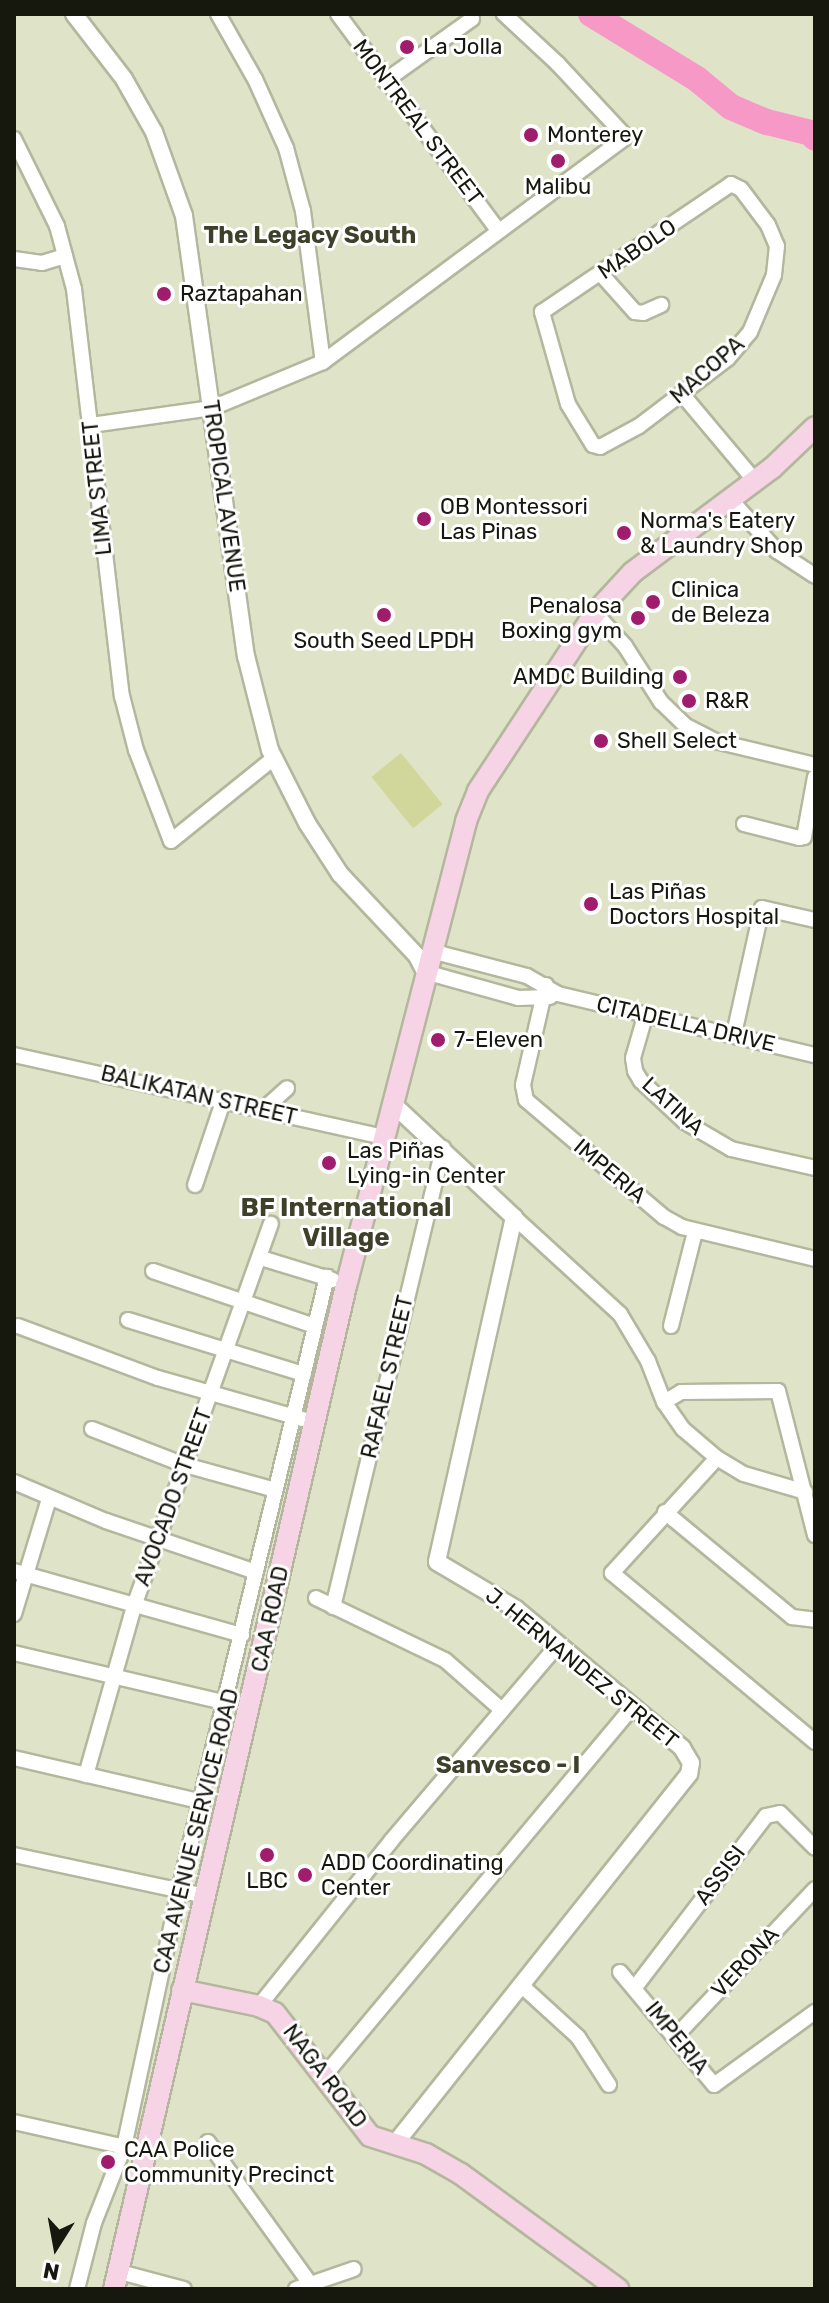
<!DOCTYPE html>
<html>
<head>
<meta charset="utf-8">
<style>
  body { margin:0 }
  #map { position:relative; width:829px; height:2303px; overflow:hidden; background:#dfe3c8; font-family:Rubik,sans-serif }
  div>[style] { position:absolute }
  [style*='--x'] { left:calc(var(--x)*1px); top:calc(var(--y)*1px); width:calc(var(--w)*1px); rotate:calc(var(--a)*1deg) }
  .green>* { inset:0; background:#d1d79a; transform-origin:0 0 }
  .river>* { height:26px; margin:-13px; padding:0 13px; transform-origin:13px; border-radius:13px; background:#f699c6 }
  .roads { filter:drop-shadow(2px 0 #b4b79d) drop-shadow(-2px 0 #b4b79d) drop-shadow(0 2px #b4b79d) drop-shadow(0 -2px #b4b79d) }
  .minor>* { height:14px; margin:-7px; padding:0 7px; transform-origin:7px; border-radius:7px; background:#fff }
  .tertiary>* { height:16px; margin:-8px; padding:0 8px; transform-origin:8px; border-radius:8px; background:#fff }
  .secondary>* { height:20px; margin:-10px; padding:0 10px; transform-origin:10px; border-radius:10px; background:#f6d3e5 }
  .dots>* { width:22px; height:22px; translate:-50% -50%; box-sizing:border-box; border:4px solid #fff; border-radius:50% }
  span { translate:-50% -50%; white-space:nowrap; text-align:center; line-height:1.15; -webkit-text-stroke:6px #fff; paint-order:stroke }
  .poi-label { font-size:22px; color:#16170d }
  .left { translate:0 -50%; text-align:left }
  .right { translate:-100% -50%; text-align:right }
  .street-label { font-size:22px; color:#16170d }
  .neighbourhood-label { font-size:24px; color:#3e402a; font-weight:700 }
  .quarter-label { font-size:26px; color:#3e402a; font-weight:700 }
  .frame { position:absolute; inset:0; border:16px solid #16170d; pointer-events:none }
  .north { position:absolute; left:16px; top:2207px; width:80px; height:80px; -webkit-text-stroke:6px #fff; paint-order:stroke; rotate:191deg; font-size:22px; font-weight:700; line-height:32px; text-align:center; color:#16170d }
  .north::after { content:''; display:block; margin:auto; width:28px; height:36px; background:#16170d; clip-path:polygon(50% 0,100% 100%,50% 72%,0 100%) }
</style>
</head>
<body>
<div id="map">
  <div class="green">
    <i style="left:401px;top:753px;width:66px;height:38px;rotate:51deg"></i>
  </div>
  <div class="river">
    <i style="--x:591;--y:14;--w:124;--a:31.5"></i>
    <i style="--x:697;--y:79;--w:44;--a:39.5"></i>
    <i style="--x:731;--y:107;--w:39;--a:23"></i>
    <i style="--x:767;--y:122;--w:45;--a:14"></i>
    <i style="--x:811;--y:133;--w:6;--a:51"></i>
  </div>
  <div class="roads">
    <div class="minor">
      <i style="--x:218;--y:14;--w:75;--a:60.4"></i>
      <i style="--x:255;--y:79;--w:76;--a:65.8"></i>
      <i style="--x:286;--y:148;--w:65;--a:74.9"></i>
      <i style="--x:303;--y:211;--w:152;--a:82.5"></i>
      <i style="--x:338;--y:14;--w:269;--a:53.5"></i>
      <i style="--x:385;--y:81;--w:107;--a:-35.5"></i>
      <i style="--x:14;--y:139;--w:97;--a:63.7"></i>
      <i style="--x:57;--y:226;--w:65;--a:74.9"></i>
      <i style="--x:74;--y:289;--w:410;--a:83.3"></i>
      <i style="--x:122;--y:696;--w:56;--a:75.5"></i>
      <i style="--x:136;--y:750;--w:97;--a:69"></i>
      <i style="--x:171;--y:841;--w:132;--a:-38.9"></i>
      <i style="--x:731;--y:184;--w:11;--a:27"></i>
      <i style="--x:741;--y:189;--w:45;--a:53.1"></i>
      <i style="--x:768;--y:225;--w:23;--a:67"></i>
      <i style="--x:777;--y:246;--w:29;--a:96"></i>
      <i style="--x:774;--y:275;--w:62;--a:112.8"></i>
      <i style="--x:750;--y:332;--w:35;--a:130"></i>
      <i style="--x:727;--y:359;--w:111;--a:142.7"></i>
      <i style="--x:639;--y:426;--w:44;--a:151.7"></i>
      <i style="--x:600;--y:447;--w:7;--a:-164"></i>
      <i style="--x:593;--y:445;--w:48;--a:-121.4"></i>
      <i style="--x:568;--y:404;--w:96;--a:-105.8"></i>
      <i style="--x:542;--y:312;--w:228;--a:-34.1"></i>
      <i style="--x:14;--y:259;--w:28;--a:8"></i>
      <i style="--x:42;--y:263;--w:24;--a:-17"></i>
      <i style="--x:601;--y:274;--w:51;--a:48.2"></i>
      <i style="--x:635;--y:312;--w:8;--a:7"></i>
      <i style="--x:643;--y:313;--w:20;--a:-24"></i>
      <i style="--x:682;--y:394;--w:114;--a:50"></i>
      <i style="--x:91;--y:425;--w:122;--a:-8"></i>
      <i style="--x:212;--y:408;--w:120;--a:-22.5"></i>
      <i style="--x:323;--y:362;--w:377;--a:-36.6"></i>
      <i style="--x:626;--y:137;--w:100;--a:-133"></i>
      <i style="--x:558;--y:64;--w:74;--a:-137.2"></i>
      <i style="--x:730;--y:499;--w:70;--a:47.9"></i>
      <i style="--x:777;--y:551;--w:45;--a:33.3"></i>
      <i style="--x:595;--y:613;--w:45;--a:47.7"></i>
      <i style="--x:625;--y:646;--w:67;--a:57.3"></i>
      <i style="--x:661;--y:702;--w:35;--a:44"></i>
      <i style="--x:686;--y:726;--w:33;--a:27"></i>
      <i style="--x:715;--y:741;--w:103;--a:13.5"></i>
      <i style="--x:744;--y:824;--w:57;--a:14.3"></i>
      <i style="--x:799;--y:838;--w:5;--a:-11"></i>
      <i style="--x:804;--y:837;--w:61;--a:-79.6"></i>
      <i style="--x:431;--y:951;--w:99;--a:14.6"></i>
      <i style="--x:527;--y:976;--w:36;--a:30"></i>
      <i style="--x:558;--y:994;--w:264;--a:13.4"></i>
      <i style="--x:425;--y:972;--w:97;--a:15.6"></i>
      <i style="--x:518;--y:998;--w:32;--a:-2"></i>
      <i style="--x:546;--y:985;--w:103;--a:103"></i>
      <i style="--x:523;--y:1085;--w:15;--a:79"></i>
      <i style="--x:526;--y:1100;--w:181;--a:40.3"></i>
      <i style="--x:664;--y:1217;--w:21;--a:29"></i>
      <i style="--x:682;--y:1227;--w:137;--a:13.5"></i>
      <i style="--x:646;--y:1013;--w:47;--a:106.1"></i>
      <i style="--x:633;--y:1058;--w:13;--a:81"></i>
      <i style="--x:635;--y:1071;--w:12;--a:59"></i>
      <i style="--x:641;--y:1081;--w:60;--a:43"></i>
      <i style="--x:685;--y:1122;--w:53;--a:30.4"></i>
      <i style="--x:731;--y:1149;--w:86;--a:12.7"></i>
      <i style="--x:734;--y:1034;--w:129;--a:-77.5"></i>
      <i style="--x:762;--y:908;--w:54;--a:12.8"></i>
      <i style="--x:14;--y:1055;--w:378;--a:12.5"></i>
      <i style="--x:264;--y:1109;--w:31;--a:-42"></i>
      <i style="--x:195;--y:1185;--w:91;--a:-71.4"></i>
      <i style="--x:514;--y:1217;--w:144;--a:42.5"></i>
      <i style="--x:620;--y:1314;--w:55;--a:59.2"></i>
      <i style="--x:648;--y:1361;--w:44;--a:68.7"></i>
      <i style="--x:664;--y:1402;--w:33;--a:55"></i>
      <i style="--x:683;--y:1429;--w:45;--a:40.5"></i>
      <i style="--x:717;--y:1458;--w:31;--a:31"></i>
      <i style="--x:744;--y:1474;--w:64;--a:16.4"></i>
      <i style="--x:261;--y:1258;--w:75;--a:17"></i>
      <i style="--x:153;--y:1271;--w:171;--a:18.8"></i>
      <i style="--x:128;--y:1320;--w:184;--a:17.1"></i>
      <i style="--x:18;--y:1326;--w:149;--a:20.4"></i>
      <i style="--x:158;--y:1378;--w:150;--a:15.9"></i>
      <i style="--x:671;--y:1326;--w:97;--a:-75.7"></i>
      <i style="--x:664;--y:1402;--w:20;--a:-30"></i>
      <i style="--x:681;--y:1392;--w:97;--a:-0.6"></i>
      <i style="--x:778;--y:1391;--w:149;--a:75.6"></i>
      <i style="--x:92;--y:1429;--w:100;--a:21.2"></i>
      <i style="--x:185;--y:1465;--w:93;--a:15.5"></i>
      <i style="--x:717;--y:1458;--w:156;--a:132.4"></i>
      <i style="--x:612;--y:1573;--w:264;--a:39.8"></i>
      <i style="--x:14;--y:1482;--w:100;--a:23"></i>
      <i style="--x:106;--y:1521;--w:158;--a:18.8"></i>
      <i style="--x:665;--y:1512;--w:165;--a:39.6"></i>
      <i style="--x:792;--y:1617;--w:23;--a:7"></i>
      <i style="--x:14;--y:1571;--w:237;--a:15.7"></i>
      <i style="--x:316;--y:1598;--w:143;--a:25.7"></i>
      <i style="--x:445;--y:1660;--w:76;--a:41.3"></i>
      <i style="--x:333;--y:1607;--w:472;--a:-76.5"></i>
      <i style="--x:14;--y:1614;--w:120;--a:-73.1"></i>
      <i style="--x:14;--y:1653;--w:219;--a:13.2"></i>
      <i style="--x:14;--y:1758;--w:194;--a:13.1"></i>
      <i style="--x:86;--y:1775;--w:176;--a:-74.1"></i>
      <i style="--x:134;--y:1606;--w:406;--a:-70.3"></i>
      <i style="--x:14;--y:1855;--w:195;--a:12.1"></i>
      <i style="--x:620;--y:1972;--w:147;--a:50.2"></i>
      <i style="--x:714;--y:2085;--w:125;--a:-35.9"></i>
      <i style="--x:521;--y:1985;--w:77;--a:42.4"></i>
      <i style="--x:578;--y:2037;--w:57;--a:57.1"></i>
      <i style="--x:636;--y:1986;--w:214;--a:-52.6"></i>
      <i style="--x:766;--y:1816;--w:14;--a:-12"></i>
      <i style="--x:780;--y:1813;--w:49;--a:45"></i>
      <i style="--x:259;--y:2006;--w:211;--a:-51.3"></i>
      <i style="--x:391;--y:1841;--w:257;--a:-49.6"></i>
      <i style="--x:676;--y:2036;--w:202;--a:-46.6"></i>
      <i style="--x:324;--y:2076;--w:481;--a:-50.1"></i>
      <i style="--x:14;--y:2122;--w:136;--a:12.7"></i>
      <i style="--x:208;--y:2142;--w:181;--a:54.2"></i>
      <i style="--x:120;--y:2272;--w:66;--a:14.9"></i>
      <i style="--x:77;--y:2289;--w:68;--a:-75.6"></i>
      <i style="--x:94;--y:2223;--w:82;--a:-68.5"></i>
      <i style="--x:124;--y:2147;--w:263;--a:-77.9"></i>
      <i style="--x:179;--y:1890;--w:631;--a:-76.43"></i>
      <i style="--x:296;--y:2289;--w:61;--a:-19"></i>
    </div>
    <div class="tertiary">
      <i style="--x:74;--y:14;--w:82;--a:52.4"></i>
      <i style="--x:124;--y:79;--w:61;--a:60.5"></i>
      <i style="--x:154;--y:132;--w:89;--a:70.3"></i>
      <i style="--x:184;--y:216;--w:444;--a:82"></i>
      <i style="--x:246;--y:656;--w:97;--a:75.7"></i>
      <i style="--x:270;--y:750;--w:82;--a:63.1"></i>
      <i style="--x:307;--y:823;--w:61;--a:57.1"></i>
      <i style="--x:340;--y:874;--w:112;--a:46.8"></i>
      <i style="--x:417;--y:956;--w:18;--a:63"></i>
      <i style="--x:392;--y:1103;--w:167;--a:43.1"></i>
      <i style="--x:514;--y:1217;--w:353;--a:102.6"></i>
      <i style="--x:437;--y:1562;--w:92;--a:30.7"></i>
      <i style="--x:516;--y:1609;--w:217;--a:39.9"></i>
      <i style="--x:682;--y:1748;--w:17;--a:59"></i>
      <i style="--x:691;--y:1763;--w:11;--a:100"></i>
      <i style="--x:689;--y:1774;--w:474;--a:128.5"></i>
    </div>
    <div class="secondary">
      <i style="--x:182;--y:1990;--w:79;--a:11.7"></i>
      <i style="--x:259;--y:2006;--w:17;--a:24"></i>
      <i style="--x:275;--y:2013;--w:155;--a:52.3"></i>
      <i style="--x:370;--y:2136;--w:59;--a:17.8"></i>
      <i style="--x:426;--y:2154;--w:40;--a:29.7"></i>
      <i style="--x:461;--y:2174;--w:195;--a:36.2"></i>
      <i style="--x:114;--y:2289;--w:1029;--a:-76.98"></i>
      <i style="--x:346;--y:1286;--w:480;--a:-75.5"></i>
      <i style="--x:466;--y:821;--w:32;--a:-68"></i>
      <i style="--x:478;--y:791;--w:213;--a:-56.7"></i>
      <i style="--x:595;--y:613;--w:56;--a:-47.2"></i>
      <i style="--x:633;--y:572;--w:174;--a:-36.8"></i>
      <i style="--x:772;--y:468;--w:59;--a:-43.6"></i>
    </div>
  </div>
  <div class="dots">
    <i style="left:407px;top:47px;background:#a01c6c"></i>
    <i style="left:531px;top:135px;background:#a01c6c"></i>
    <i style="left:558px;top:161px;background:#a01c6c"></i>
    <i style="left:164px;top:294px;background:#a01c6c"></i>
    <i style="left:424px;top:519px;background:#a01c6c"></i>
    <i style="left:624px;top:533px;background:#a01c6c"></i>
    <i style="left:653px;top:602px;background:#a01c6c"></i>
    <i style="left:384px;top:615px;background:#a01c6c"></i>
    <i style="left:638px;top:618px;background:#a01c6c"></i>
    <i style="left:680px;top:677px;background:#a01c6c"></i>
    <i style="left:689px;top:701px;background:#a01c6c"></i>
    <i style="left:601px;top:741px;background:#a01c6c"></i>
    <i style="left:591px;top:904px;background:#a01c6c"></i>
    <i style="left:438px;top:1040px;background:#a01c6c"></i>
    <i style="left:329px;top:1163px;background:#a01c6c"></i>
    <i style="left:267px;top:1855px;background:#a01c6c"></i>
    <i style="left:305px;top:1875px;background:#a01c6c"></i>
    <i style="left:108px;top:2162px;background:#a01c6c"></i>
  </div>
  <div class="poi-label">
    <span class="left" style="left:423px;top:47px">La Jolla</span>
    <span class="left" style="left:547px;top:135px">Monterey</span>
    <span style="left:558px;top:187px">Malibu</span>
    <span class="left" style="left:180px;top:294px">Raztapahan</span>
    <span class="left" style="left:440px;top:519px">OB Montessori<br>Las Pinas</span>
    <span class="left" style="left:640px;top:533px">Norma's Eatery<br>&amp; Laundry Shop</span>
    <span class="left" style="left:671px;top:602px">Clinica<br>de Beleza</span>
    <span class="right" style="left:622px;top:618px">Penalosa<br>Boxing gym</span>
    <span style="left:384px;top:641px">South Seed LPDH</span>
    <span class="right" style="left:664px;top:677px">AMDC Building</span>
    <span class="left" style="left:705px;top:701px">R&amp;R</span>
    <span class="left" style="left:617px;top:741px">Shell Select</span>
    <span class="left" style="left:609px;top:904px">Las Piñas<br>Doctors Hospital</span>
    <span class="left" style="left:454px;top:1040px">7-Eleven</span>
    <span class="left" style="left:347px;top:1163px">Las Piñas<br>Lying-in Center</span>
    <span class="left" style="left:321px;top:1875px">ADD Coordinating<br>Center</span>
    <span style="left:267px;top:1881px">LBC</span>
    <span class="left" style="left:124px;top:2162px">CAA Police<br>Community Precinct</span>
  </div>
  <div class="street-label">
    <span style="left:418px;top:122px;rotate:53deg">MONTREAL STREET</span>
    <span style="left:637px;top:249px;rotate:-34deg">MABOLO</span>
    <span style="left:707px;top:370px;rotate:-41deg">MACOPA</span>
    <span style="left:97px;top:488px;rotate:-96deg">LIMA STREET</span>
    <span style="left:224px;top:496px;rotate:82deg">TROPICAL AVENUE</span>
    <span style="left:686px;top:1024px;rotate:13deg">CITADELLA DRIVE</span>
    <span style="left:199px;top:1095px;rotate:13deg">BALIKATAN STREET</span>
    <span style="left:673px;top:1106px;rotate:42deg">LATINA</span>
    <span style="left:610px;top:1171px;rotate:40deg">IMPERIA</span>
    <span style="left:387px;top:1377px;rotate:-77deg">RAFAEL STREET</span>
    <span style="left:173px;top:1497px;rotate:-70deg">AVOCADO STREET</span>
    <span style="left:270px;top:1619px;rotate:-78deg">CAA ROAD</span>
    <span style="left:582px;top:1668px;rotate:39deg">J. HERNANDEZ STREET</span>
    <span style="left:196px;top:1831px;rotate:-76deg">CAA AVENUE SERVICE ROAD</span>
    <span style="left:720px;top:1875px;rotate:-53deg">ASSISI</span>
    <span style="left:745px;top:1962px;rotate:-47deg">VERONA</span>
    <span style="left:677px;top:2038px;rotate:51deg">IMPERIA</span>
    <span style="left:325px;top:2076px;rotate:53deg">NAGA ROAD</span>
  </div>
  <div class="neighbourhood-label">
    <span style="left:310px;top:236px">The Legacy South</span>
    <span style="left:508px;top:1766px">Sanvesco - I</span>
  </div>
  <div class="quarter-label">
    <span style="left:346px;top:1223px">BF International<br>Village</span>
  </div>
  <div class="frame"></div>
  <div class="north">N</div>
</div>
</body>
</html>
